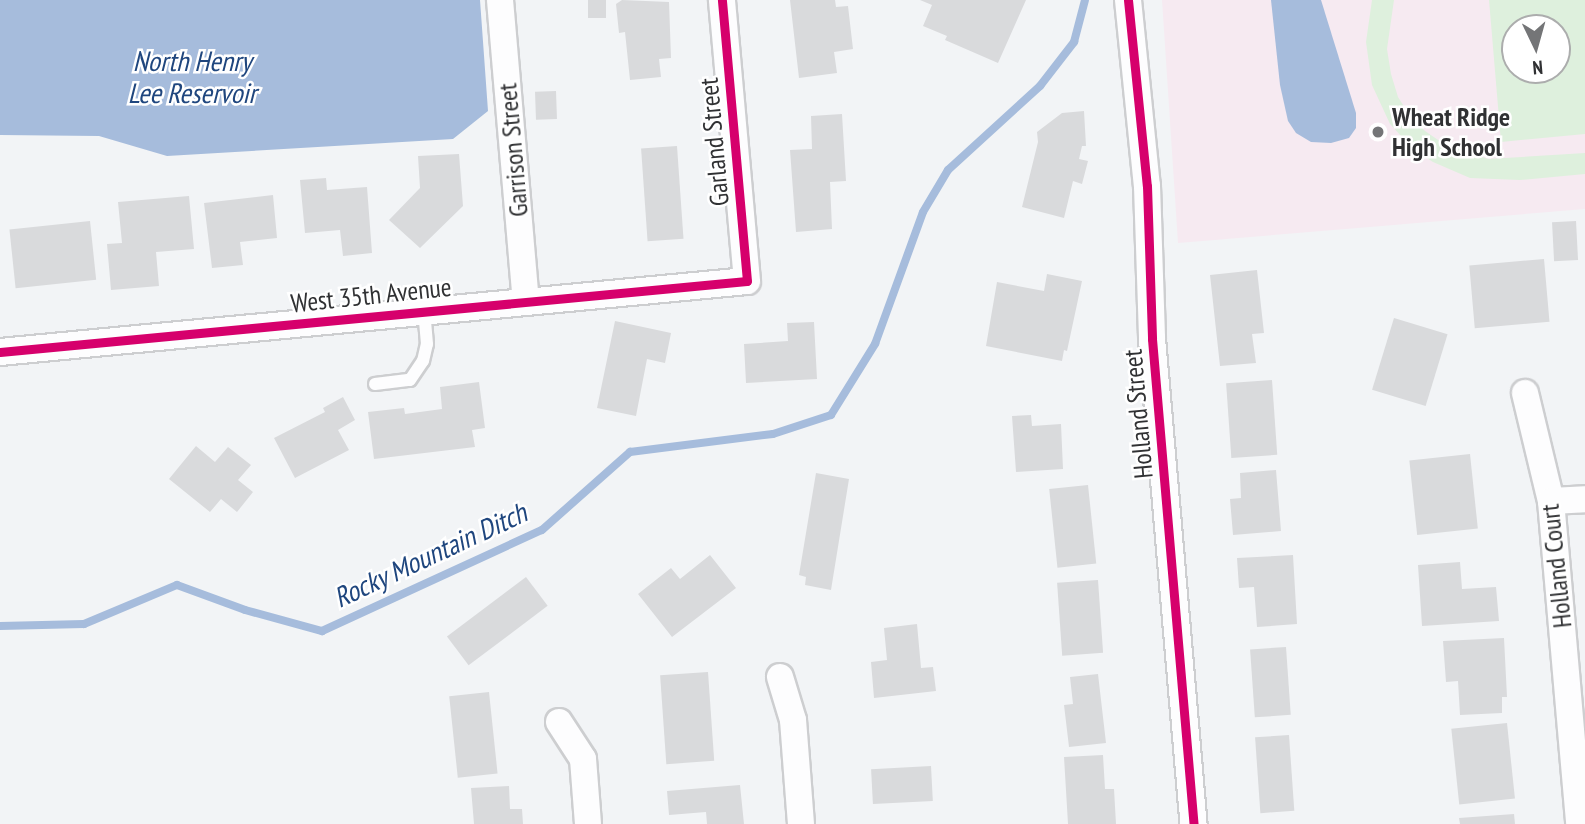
<!DOCTYPE html>
<html>
<head>
<meta charset="utf-8">
<style>
  body { margin:0 }
  #map { position:relative; width:1585px; height:824px; overflow:hidden; background:#f2f4f6; font-family:"PT Sans Narrow",sans-serif }
  div>[style] { position:absolute }
  [style*='--x'] { left:calc(var(--x)*1px); top:calc(var(--y)*1px); width:calc(var(--w)*1px); rotate:calc(var(--a)*1deg) }
  .industrial>* { inset:0; background:#f6eaf1 }
  .green>* { inset:0; background:#def0dd }
  .water>* { inset:0; background:#a6bcdc }
  .stream>* { height:8px; margin:-4px; padding:0 4px; transform-origin:4px; border-radius:4px; background:#a6bcdc }
  .building>* { inset:0; background:#d9dadc; transform-origin:0 0 }
  .roads { filter:drop-shadow(2px 0 #cdced0) drop-shadow(-2px 0 #cdced0) drop-shadow(0 2px #cdced0) drop-shadow(0 -2px #cdced0) }
  .lane>* { height:12px; margin:-6px; padding:0 6px; transform-origin:6px; border-radius:6px; background:#fdfdfe }
  .street>* { height:26px; margin:-13px; padding:0 13px; transform-origin:13px; border-radius:13px; background:#fdfdfe }
  .cycleway>* { height:9px; margin:-4.5px; padding:0 4.5px; transform-origin:4.5px; border-radius:4.5px; background:#d6006c }
  .dots>* { width:19px; height:19px; translate:-50% -50%; box-sizing:border-box; border:4px solid #fff; border-radius:50% }
  span { translate:-50% -50%; white-space:nowrap; text-align:center; line-height:1.15; -webkit-text-stroke:5px #fff; paint-order:stroke }
  .poi-label { font-size:26px; color:#303133; font-weight:700 }
  .left { translate:0 -50%; text-align:left }
  .street-label { font-size:26px; color:#303133 }
  .water-label { font-size:28px; color:#1f467e; font-style:italic }
  .north { position:absolute; left:1501px; top:14px; width:70px; height:70px; box-sizing:border-box; background:#fff; border:2px solid #acadad; border-radius:50%; rotate:175deg; font-size:19px; font-weight:700; line-height:28px; text-align:center; color:#303133 }
  .north::after { content:''; display:block; margin:auto; width:24px; height:32px; background:#747577; clip-path:polygon(50% 0,100% 100%,50% 72%,0 100%) }
</style>
</head>
<body>
<div id="map">
  <div class="industrial">
    <i style="clip-path:polygon(evenodd,1162px 0,1585px 0,1585px 209px,1178px 243px,1162px 0,1515px 28px,1557px 28px,1557px 70px,1515px 70px,1515px 28px)"></i>
  </div>
  <div class="green">
    <i style="clip-path:polygon(1372px 0,1394px 0,1387px 49px,1391px 74px,1398px 97px,1410px 116px,1425px 131px,1444px 144px,1488px 159px,1585px 153px,1585px 174px,1520px 180px,1470px 178px,1433px 162px,1413px 149px,1390px 124px,1372px 85px,1366px 42px)"></i>
    <i style="clip-path:polygon(evenodd,1489px 0,1585px 0,1585px 134px,1501px 142px,1489px 0,1557px 28px,1557px 70px,1515px 70px,1515px 28px,1557px 28px)"></i>
  </div>
  <div class="water">
    <i style="clip-path:polygon(0 0,480px 0,488px 111px,453px 139px,167px 156px,99px 136px,0 135px)"></i>
    <i style="clip-path:polygon(1271px 0,1321px 0,1356px 113px,1356px 128px,1349px 138px,1331px 143px,1311px 142px,1296px 133px,1288px 121px,1280px 85px)"></i>
  </div>
  <div class="stream">
    <i style="--x:0;--y:626;--w:84;--a:-1.4"></i>
    <i style="--x:84;--y:624;--w:101;--a:-22.8"></i>
    <i style="--x:177;--y:585;--w:72;--a:20.2"></i>
    <i style="--x:245;--y:610;--w:80;--a:15.3"></i>
    <i style="--x:322;--y:631;--w:242;--a:-24.7"></i>
    <i style="--x:542;--y:530;--w:118;--a:-41.6"></i>
    <i style="--x:630;--y:452;--w:144;--a:-7.2"></i>
    <i style="--x:773;--y:434;--w:61;--a:-18.1"></i>
    <i style="--x:831;--y:415;--w:84;--a:-58.2"></i>
    <i style="--x:875;--y:344;--w:140;--a:-70"></i>
    <i style="--x:923;--y:212;--w:49;--a:-59.2"></i>
    <i style="--x:948;--y:170;--w:125;--a:-42.4"></i>
    <i style="--x:1040;--y:86;--w:56;--a:-52.3"></i>
    <i style="--x:1074;--y:42;--w:43;--a:-75.3"></i>
  </div>
  <div class="building">
    <i style="left:588px;top:0;width:18px;height:18px"></i>
    <i style="clip-path:polygon(622px 0,669px 2px,671px 58px,659px 59px,661px 77px,630px 80px,625px 32px,619px 33px,616px 4px)"></i>
    <i style="clip-path:polygon(790px 0,835px 0,836px 7px,848px 6px,853px 49px,834px 52px,837px 73px,799px 78px)"></i>
    <i style="clip-path:polygon(920px 0,1026px 0,998px 63px,945px 40px,947px 36px,923px 26px,932px 5px)"></i>
    <i style="left:556px;top:91px;width:28px;height:21px;rotate:88deg"></i>
    <i style="clip-path:polygon(1084px 111px,1086px 146px,1082px 146px,1079px 159px,1088px 161px,1082px 184px,1073px 181px,1064px 218px,1022px 207px,1038px 142px,1037px 132px,1062px 113px)"></i>
    <i style="clip-path:polygon(842px 114px,846px 181px,830px 182px,832px 229px,796px 232px,790px 150px,812px 149px,811px 116px)"></i>
    <i style="left:677px;top:146px;width:93px;height:36px;rotate:86deg"></i>
    <i style="clip-path:polygon(459px 154px,463px 206px,420px 248px,389px 220px,420px 188px,418px 156px)"></i>
    <i style="clip-path:polygon(326px 178px,327px 190px,367px 187px,372px 253px,343px 256px,340px 230px,305px 233px,300px 180px)"></i>
    <i style="clip-path:polygon(273px 195px,277px 238px,240px 242px,243px 265px,212px 268px,204px 203px)"></i>
    <i style="clip-path:polygon(189px 196px,194px 249px,156px 252px,159px 286px,111px 290px,107px 244px,122px 243px,118px 202px)"></i>
    <i style="left:90px;top:221px;width:59px;height:81px;rotate:84deg"></i>
    <i style="left:1576px;top:221px;width:39px;height:24px;rotate:87deg"></i>
    <i style="left:1544px;top:259px;width:63px;height:75px;rotate:85deg"></i>
    <i style="clip-path:polygon(1257px 270px,1264px 333px,1252px 334px,1256px 363px,1220px 366px,1210px 275px)"></i>
    <i style="clip-path:polygon(1047px 274px,1082px 281px,1067px 351px,1064px 350px,1062px 361px,986px 346px,997px 282px,1044px 291px)"></i>
    <i style="left:1394px;top:318px;width:56px;height:75px;rotate:17deg"></i>
    <i style="clip-path:polygon(615px 321px,671px 333px,665px 363px,647px 359px,636px 416px,597px 408px)"></i>
    <i style="clip-path:polygon(814px 322px,817px 379px,746px 383px,744px 344px,788px 341px,787px 323px)"></i>
    <i style="left:1272px;top:380px;width:75px;height:46px;rotate:86deg"></i>
    <i style="clip-path:polygon(479px 382px,485px 428px,472px 430px,475px 447px,374px 459px,368px 412px,404px 408px,405px 414px,442px 409px,440px 387px)"></i>
    <i style="clip-path:polygon(343px 397px,355px 420px,338px 430px,349px 450px,295px 478px,274px 438px,325px 412px,323px 408px)"></i>
    <i style="clip-path:polygon(1031px 415px,1032px 426px,1061px 424px,1063px 469px,1016px 472px,1012px 416px)"></i>
    <i style="clip-path:polygon(196px 446px,215px 462px,228px 447px,251px 465px,238px 480px,253px 492px,237px 512px,221px 499px,210px 512px,169px 479px)"></i>
    <i style="left:1470px;top:454px;width:75px;height:61px;rotate:84deg"></i>
    <i style="clip-path:polygon(1276px 470px,1281px 531px,1233px 535px,1230px 499px,1241px 498px,1240px 473px)"></i>
    <i style="clip-path:polygon(816px 473px,849px 479px,831px 590px,805px 585px,806px 577px,799px 575px)"></i>
    <i style="left:1088px;top:485px;width:79px;height:39px;rotate:84deg"></i>
    <i style="clip-path:polygon(710px 555px,736px 588px,672px 637px,638px 594px,671px 568px,680px 579px)"></i>
    <i style="clip-path:polygon(1293px 555px,1297px 624px,1257px 627px,1254px 587px,1239px 588px,1237px 558px)"></i>
    <i style="clip-path:polygon(1460px 562px,1462px 589px,1496px 587px,1499px 621px,1422px 626px,1418px 565px)"></i>
    <i style="left:526px;top:577px;width:36px;height:99px;rotate:53deg"></i>
    <i style="left:1098px;top:580px;width:73px;height:41px;rotate:86deg"></i>
    <i style="clip-path:polygon(917px 624px,921px 668px,933px 667px,936px 691px,874px 698px,871px 662px,887px 660px,884px 628px)"></i>
    <i style="clip-path:polygon(1504px 638px,1507px 697px,1502px 697px,1502px 713px,1460px 715px,1458px 681px,1446px 682px,1443px 641px)"></i>
    <i style="left:1286px;top:647px;width:68px;height:36px;rotate:86deg"></i>
    <i style="left:708px;top:672px;width:89px;height:48px;rotate:86deg"></i>
    <i style="clip-path:polygon(1098px 674px,1106px 743px,1069px 747px,1064px 705px,1073px 704px,1070px 677px)"></i>
    <i style="left:489px;top:692px;width:82px;height:40px;rotate:84deg"></i>
    <i style="left:1507px;top:723px;width:76px;height:56px;rotate:84deg"></i>
    <i style="left:1289px;top:735px;width:76px;height:34px;rotate:86deg"></i>
    <i style="clip-path:polygon(1103px 755px,1105px 789px,1114px 789px,1116px 824px,1068px 824px,1064px 757px)"></i>
    <i style="left:931px;top:766px;width:35px;height:60px;rotate:87deg"></i>
    <i style="clip-path:polygon(740px 785px,744px 824px,707px 824px,706px 812px,669px 815px,667px 791px)"></i>
    <i style="clip-path:polygon(509px 786px,510px 809px,522px 809px,523px 824px,474px 824px,471px 788px)"></i>
    <i style="clip-path:polygon(1514px 814px,1515px 824px,1460px 824px,1459px 818px)"></i>
  </div>
  <div class="roads">
    <div class="lane">
      <i style="--x:375;--y:384;--w:35;--a:-7"></i>
      <i style="--x:410;--y:380;--w:23;--a:-56"></i>
      <i style="--x:423;--y:361;--w:17;--a:-77"></i>
      <i style="--x:427;--y:344;--w:33;--a:-95"></i>
    </div>
    <div class="street">
      <i style="--x:500;--y:0;--w:302;--a:85.1"></i>
      <i style="--x:1128;--y:0;--w:187;--a:84.2"></i>
      <i style="--x:1147;--y:186;--w:153;--a:88.1"></i>
      <i style="--x:1152;--y:339;--w:487;--a:85.1"></i>
      <i style="--x:0;--y:352;--w:750;--a:-5.43"></i>
      <i style="--x:747;--y:281;--w:282;--a:-95.1"></i>
      <i style="--x:1525;--y:393;--w:111;--a:76.5"></i>
      <i style="--x:1551;--y:501;--w:324;--a:85"></i>
      <i style="--x:1551;--y:501;--w:34;--a:-3"></i>
      <i style="--x:780;--y:677;--w:45;--a:73.2"></i>
      <i style="--x:793;--y:720;--w:104;--a:85.6"></i>
      <i style="--x:559;--y:722;--w:44;--a:57"></i>
      <i style="--x:583;--y:759;--w:65;--a:85.6"></i>
    </div>
  </div>
  <div class="cycleway">
    <i style="--x:1128;--y:0;--w:187;--a:84.2"></i>
    <i style="--x:1147;--y:186;--w:153;--a:88.1"></i>
    <i style="--x:1152;--y:339;--w:487;--a:85.1"></i>
    <i style="--x:0;--y:352;--w:750;--a:-5.43"></i>
    <i style="--x:747;--y:281;--w:282;--a:-95.1"></i>
  </div>
  <div class="dots">
    <i style="left:1378px;top:132px;background:#747577"></i>
  </div>
  <div class="poi-label">
    <span class="left" style="left:1392px;top:132px">Wheat Ridge<br>High School</span>
  </div>
  <div class="street-label">
    <span style="left:714px;top:142px;rotate:-95deg">Garland Street</span>
    <span style="left:513px;top:150px;rotate:-95deg">Garrison Street</span>
    <span style="left:371px;top:295px;rotate:-6deg">West 35th Avenue</span>
    <span style="left:1138px;top:414px;rotate:-95deg">Holland Street</span>
    <span style="left:1556px;top:566px;rotate:-96deg">Holland Court</span>
  </div>
  <div class="water-label">
    <span style="left:192px;top:77px">North Henry<br>Lee Reservoir</span>
    <span style="left:430px;top:555px;rotate:-25deg">Rocky Mountain Ditch</span>
  </div>
  <div class="north">N</div>
</div>
</body>
</html>
